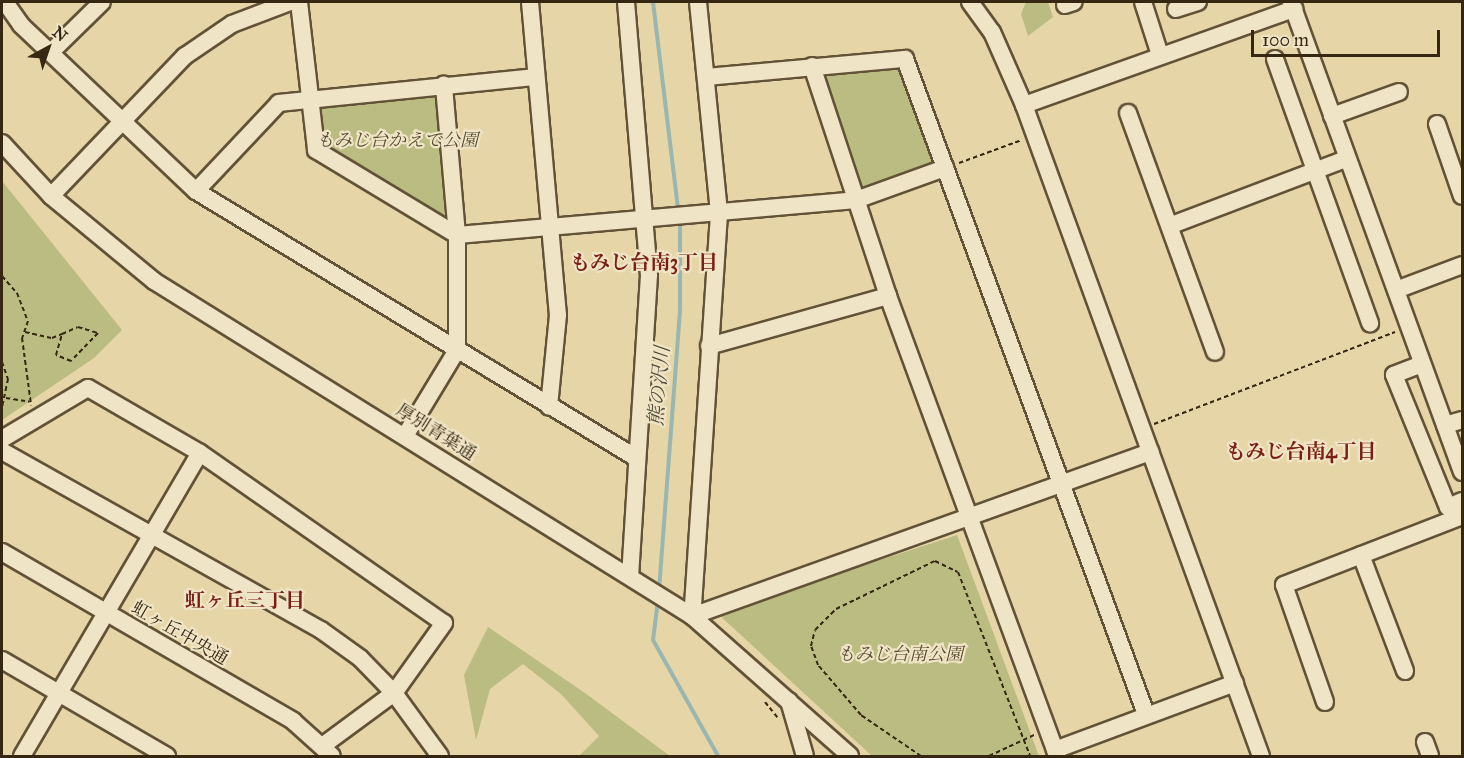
<!DOCTYPE html>
<html>
<head>
<meta charset="utf-8">
<style>
  body { margin:0 }
  #map { position:relative; width:1464px; height:758px; overflow:hidden; background:#e6d5a6; font-family:"IM FELL Great Primer","Noto Serif JP",serif }
  div>[style] { position:absolute }
  [style*='--x'] { left:calc(var(--x)*1px); top:calc(var(--y)*1px); width:calc(var(--w)*1px); rotate:calc(var(--a)*1deg) }
  .green>* { inset:0; background:#bbbc82 }
  .stream>* { height:4px; margin:-2px; padding:0 2px; transform-origin:2px; border-radius:2px; background:#9ab6b1 }
  .path>* { height:2px; margin-top:-1px; transform-origin:0; background:repeating-linear-gradient(90deg,#362712 0 4.5px,transparent 0 7.5px) }
  .roads { filter:drop-shadow(2px 0 #625237) drop-shadow(-2px 0 #625237) drop-shadow(0 2px #625237) drop-shadow(0 -2px #625237) }
  .minor>* { height:16px; margin:-8px; padding:0 8px; transform-origin:8px; border-radius:8px; background:#efe4c5 }
  span { translate:-50% -50%; white-space:nowrap; text-align:center; line-height:1.15; -webkit-text-stroke:4.5px #efe4c5; paint-order:stroke }
  .park-label { font-size:18px; color:#574c2e; font-style:italic }
  .street-label { font-size:18px; color:#362712 }
  .neighbourhood-label { font-size:20px; color:#7a1f14; font-weight:700 }
  .water-label { font-size:20px; color:#4f4b3a; font-style:italic }
  .frame { position:absolute; inset:0; border:3px solid #362712; pointer-events:none }
  .north { position:absolute; left:18px; top:18px; width:60px; height:60px; -webkit-text-stroke:4px #efe4c5; paint-order:stroke; rotate:40deg; font-size:16px; font-weight:700; line-height:24px; text-align:center; color:#362712 }
  .north::after { content:''; display:block; margin:auto; width:21px; height:27px; background:#362712; clip-path:polygon(50% 0,100% 100%,50% 72%,0 100%) }
  .scale { position:absolute; left:1251px; top:30px; width:189px; height:27px; box-sizing:border-box; border:3px solid #362712; border-top:0; padding-left:8px; font-size:18px; line-height:21px; white-space:nowrap; color:#362712; -webkit-text-stroke:4px #efe4c5; paint-order:stroke }
</style>
</head>
<body>
<div id="map">
  <div class="green">
    <i style="clip-path:polygon(1026px 2px,1048px 2px,1053px 17px,1028px 36px,1021px 14px)"></i>
    <i style="clip-path:polygon(905px 59px,945px 168px,856px 200px,812px 66px)"></i>
    <i style="clip-path:polygon(444px 85px,457px 235px,316px 150px,311px 99px)"></i>
    <i style="clip-path:polygon(2px 181px,122px 330px,94px 358px,2px 420px)"></i>
    <i style="clip-path:polygon(957px 535px,1039px 756px,872px 756px,717px 613px)"></i>
    <i style="clip-path:polygon(488px 627px,585px 693px,670px 756px,579px 756px,599px 736px,561px 694px,523px 664px,490px 689px,476px 740px,464px 675px)"></i>
  </div>
  <div class="stream">
    <i style="--x:653;--y:2;--w:209;--a:83.1"></i>
    <i style="--x:659;--y:590;--w:281;--a:-85.7"></i>
    <i style="--x:680;--y:310;--w:90;--a:-90"></i>
    <i style="--x:658;--y:600;--w:40;--a:97.1"></i>
    <i style="--x:653;--y:640;--w:133;--a:60.7"></i>
  </div>
  <div class="path">
    <i style="--x:959;--y:163;--w:67;--a:-20.1"></i>
    <i style="--x:2;--y:276;--w:23;--a:49"></i>
    <i style="--x:17;--y:293;--w:30;--a:69"></i>
    <i style="--x:28;--y:321;--w:18;--a:109"></i>
    <i style="--x:22;--y:338;--w:68;--a:82.3"></i>
    <i style="--x:25;--y:332;--w:28;--a:13"></i>
    <i style="--x:52;--y:338;--w:11;--a:-22"></i>
    <i style="--x:62;--y:334;--w:17;--a:-24"></i>
    <i style="--x:78;--y:327;--w:21;--a:17"></i>
    <i style="--x:98;--y:333;--w:39;--a:134"></i>
    <i style="--x:71;--y:361;--w:16;--a:-158"></i>
    <i style="--x:56;--y:355;--w:22;--a:-74"></i>
    <i style="--x:2;--y:362;--w:18;--a:71"></i>
    <i style="--x:8;--y:379;--w:30;--a:102"></i>
    <i style="--x:6;--y:398;--w:24;--a:9"></i>
    <i style="--x:1154;--y:424;--w:258;--a:-20.9"></i>
    <i style="--x:765;--y:702;--w:21;--a:51"></i>
    <i style="--x:921;--y:756;--w:73;--a:-145.7"></i>
    <i style="--x:861;--y:715;--w:66;--a:-130.7"></i>
    <i style="--x:818;--y:665;--w:20;--a:-110"></i>
    <i style="--x:811;--y:646;--w:16;--a:-76"></i>
    <i style="--x:815;--y:630;--w:30;--a:-45"></i>
    <i style="--x:836;--y:609;--w:110;--a:-25.9"></i>
    <i style="--x:935;--y:561;--w:25;--a:26"></i>
    <i style="--x:958;--y:572;--w:198;--a:68.6"></i>
    <i style="--x:989;--y:756;--w:50;--a:-25"></i>
  </div>
  <div class="roads">
    <div class="minor">
      <i style="--x:5;--y:2;--w:28;--a:55"></i>
      <i style="--x:21;--y:25;--w:241;--a:43.5"></i>
      <i style="--x:196;--y:191;--w:511;--a:31.23"></i>
      <i style="--x:299;--y:2;--w:149;--a:83.4"></i>
      <i style="--x:316;--y:150;--w:165;--a:31.1"></i>
      <i style="--x:457;--y:235;--w:401;--a:-5"></i>
      <i style="--x:856;--y:200;--w:95;--a:-19.8"></i>
      <i style="--x:530;--y:2;--w:314;--a:84.9"></i>
      <i style="--x:558;--y:315;--w:92;--a:95.6"></i>
      <i style="--x:626;--y:2;--w:274;--a:85.2"></i>
      <i style="--x:649;--y:275;--w:300;--a:93.6"></i>
      <i style="--x:698;--y:2;--w:213;--a:84.3"></i>
      <i style="--x:719;--y:214;--w:403;--a:93.8"></i>
      <i style="--x:692;--y:616;--w:487;--a:-19.7"></i>
      <i style="--x:970;--y:2;--w:37;--a:54"></i>
      <i style="--x:992;--y:32;--w:80;--a:66.3"></i>
      <i style="--x:1024;--y:105;--w:693;--a:70"></i>
      <i style="--x:1143;--y:2;--w:56;--a:72.2"></i>
      <i style="--x:1291;--y:2;--w:500;--a:70.01"></i>
      <i style="--x:1065;--y:5;--w:9;--a:-18"></i>
      <i style="--x:1176;--y:9;--w:23;--a:-18"></i>
      <i style="--x:51;--y:52;--w:71;--a:-44.4"></i>
      <i style="--x:1275;--y:59;--w:281;--a:70.2"></i>
      <i style="--x:812;--y:66;--w:242;--a:71.7"></i>
      <i style="--x:888;--y:296;--w:490;--a:69.8"></i>
      <i style="--x:706;--y:77;--w:200;--a:-5.2"></i>
      <i style="--x:905;--y:59;--w:698;--a:69.8"></i>
      <i style="--x:1024;--y:105;--w:287;--a:-19.6"></i>
      <i style="--x:1128;--y:113;--w:254;--a:70"></i>
      <i style="--x:1332;--y:116;--w:71;--a:-19.7"></i>
      <i style="--x:1437;--y:124;--w:76;--a:70.9"></i>
      <i style="--x:2;--y:143;--w:72;--a:47.2"></i>
      <i style="--x:51;--y:196;--w:134;--a:39.5"></i>
      <i style="--x:154;--y:281;--w:634;--a:31.91"></i>
      <i style="--x:692;--y:616;--w:211;--a:41.5"></i>
      <i style="--x:196;--y:191;--w:121;--a:-46.7"></i>
      <i style="--x:279;--y:103;--w:258;--a:-5.8"></i>
      <i style="--x:51;--y:196;--w:194;--a:-46.3"></i>
      <i style="--x:185;--y:56;--w:57;--a:-34.2"></i>
      <i style="--x:232;--y:24;--w:62;--a:-20.8"></i>
      <i style="--x:1172;--y:225;--w:186;--a:-20.8"></i>
      <i style="--x:1396;--y:290;--w:71;--a:-20.7"></i>
      <i style="--x:709;--y:346;--w:186;--a:-15.6"></i>
      <i style="--x:1422;--y:364;--w:30;--a:159"></i>
      <i style="--x:1394;--y:375;--w:143;--a:67.8"></i>
      <i style="--x:1448;--y:507;--w:15;--a:-23"></i>
      <i style="--x:1445;--y:425;--w:18;--a:-16"></i>
      <i style="--x:405;--y:436;--w:100;--a:-58.8"></i>
      <i style="--x:457;--y:350;--w:115;--a:-90"></i>
      <i style="--x:457;--y:235;--w:151;--a:-95"></i>
      <i style="--x:2;--y:439;--w:100;--a:-30.7"></i>
      <i style="--x:88;--y:388;--w:129;--a:30.1"></i>
      <i style="--x:200;--y:453;--w:297;--a:34.9"></i>
      <i style="--x:444;--y:623;--w:86;--a:125.5"></i>
      <i style="--x:394;--y:693;--w:89;--a:143.6"></i>
      <i style="--x:2;--y:451;--w:366;--a:29.3"></i>
      <i style="--x:321;--y:630;--w:48;--a:35.7"></i>
      <i style="--x:360;--y:658;--w:49;--a:45.8"></i>
      <i style="--x:394;--y:693;--w:78;--a:53.9"></i>
      <i style="--x:2;--y:552;--w:337;--a:30.1"></i>
      <i style="--x:293;--y:721;--w:52;--a:41.9"></i>
      <i style="--x:1361;--y:555;--w:124;--a:69.2"></i>
      <i style="--x:2;--y:660;--w:191;--a:30.2"></i>
      <i style="--x:789;--y:701;--w:57;--a:73.8"></i>
      <i style="--x:1325;--y:702;--w:124;--a:-109.3"></i>
      <i style="--x:1284;--y:585;--w:191;--a:-21.2"></i>
      <i style="--x:1425;--y:742;--w:15;--a:70"></i>
      <i style="--x:1055;--y:750;--w:192;--a:-20.4"></i>
      <i style="--x:22;--y:756;--w:351;--a:-59.6"></i>
    </div>
  </div>
  <div class="park-label">
    <span style="left:397px;top:140px">もみじ台かえで公園</span>
    <span style="left:900px;top:654px">もみじ台南公園</span>
  </div>
  <div class="street-label">
    <span style="left:436px;top:432px;rotate:32deg">厚別青葉通</span>
    <span style="left:180px;top:633px;rotate:30deg">虹ヶ丘中央通</span>
  </div>
  <div class="neighbourhood-label">
    <span style="left:644px;top:262px">もみじ台南3丁目</span>
    <span style="left:1301px;top:451px">もみじ台南4丁目</span>
    <span style="left:245px;top:600px">虹ヶ丘三丁目</span>
  </div>
  <div class="water-label">
    <span style="left:659px;top:386px;rotate:-85deg">熊の沢川</span>
  </div>
  <div class="frame"></div>
  <div class="north">N</div>
  <div class="scale">100 m</div>
</div>
</body>
</html>
